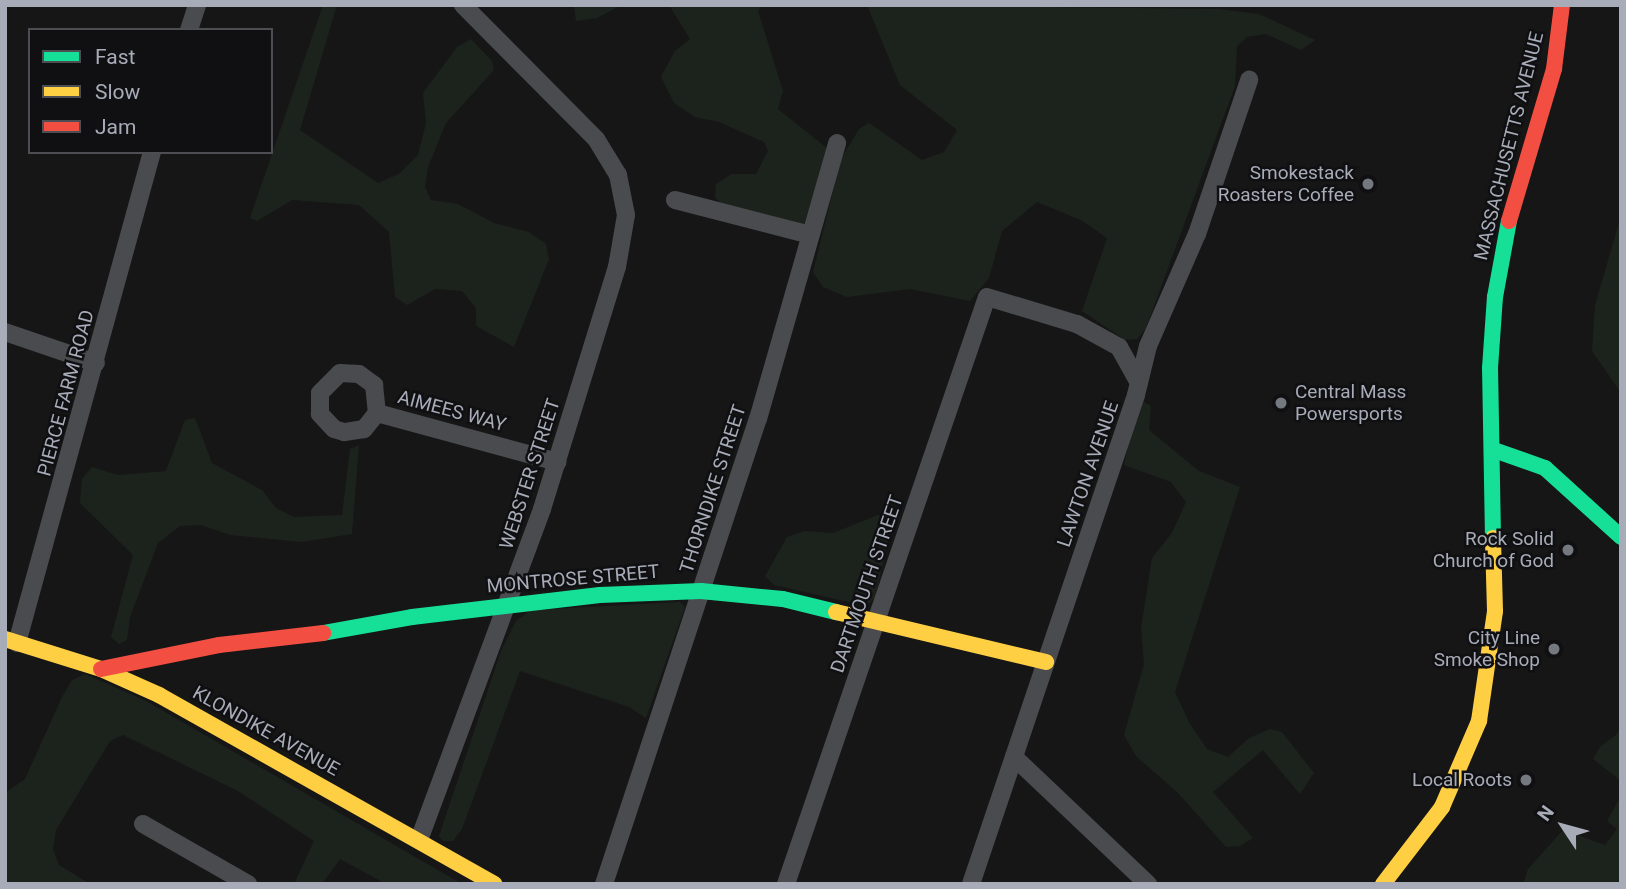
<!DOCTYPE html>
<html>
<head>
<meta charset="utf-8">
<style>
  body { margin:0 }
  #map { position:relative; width:1626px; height:889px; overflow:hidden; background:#161616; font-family:Roboto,sans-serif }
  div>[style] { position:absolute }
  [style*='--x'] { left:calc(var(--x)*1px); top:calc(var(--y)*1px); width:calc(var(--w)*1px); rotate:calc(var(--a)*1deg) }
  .green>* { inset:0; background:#1c231d }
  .street>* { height:18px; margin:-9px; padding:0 9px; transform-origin:9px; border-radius:9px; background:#4a4b4f }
  .fast>* { height:16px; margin:-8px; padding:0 8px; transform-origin:8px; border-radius:8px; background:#16e098 }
  .slow>* { height:16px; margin:-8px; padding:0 8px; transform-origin:8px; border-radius:8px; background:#ffcf43 }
  .jam>* { height:16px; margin:-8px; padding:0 8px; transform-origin:8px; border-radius:8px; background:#f24e42 }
  .dots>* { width:19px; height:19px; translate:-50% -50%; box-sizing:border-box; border:4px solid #101012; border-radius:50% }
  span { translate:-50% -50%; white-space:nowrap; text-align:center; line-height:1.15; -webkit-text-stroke:5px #101012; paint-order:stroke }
  .street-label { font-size:19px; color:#a7acb8 }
  .poi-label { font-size:19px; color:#a7acb8 }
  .right { translate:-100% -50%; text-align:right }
  .left { translate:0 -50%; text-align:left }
  .frame { position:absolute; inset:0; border:7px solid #a7acb8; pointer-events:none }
  .legend { position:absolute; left:28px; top:28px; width:245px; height:126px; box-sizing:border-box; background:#101012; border:2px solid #4c4e54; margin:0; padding:9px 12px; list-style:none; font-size:21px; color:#a7acb8 }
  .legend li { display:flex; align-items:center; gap:14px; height:35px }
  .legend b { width:35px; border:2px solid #4c4e54 }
  .north { position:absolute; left:1528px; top:791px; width:70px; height:70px; -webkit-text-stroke:5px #101012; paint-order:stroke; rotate:306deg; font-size:19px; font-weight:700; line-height:28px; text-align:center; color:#a7acb8 }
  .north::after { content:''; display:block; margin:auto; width:24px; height:32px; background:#a7acb8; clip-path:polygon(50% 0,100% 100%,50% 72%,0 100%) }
</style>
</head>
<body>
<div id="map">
  <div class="green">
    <i style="clip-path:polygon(323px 5px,337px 5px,300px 130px,378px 183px,399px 174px,418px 155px,426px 123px,423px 93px,457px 47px,471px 39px,492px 61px,494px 70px,446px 123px,428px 167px,425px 187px,431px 200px,458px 204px,494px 223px,529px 232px,546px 244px,549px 259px,514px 347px,476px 326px,476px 308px,462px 291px,435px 289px,407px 305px,395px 297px,389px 232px,359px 205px,292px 200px,257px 221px,250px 218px)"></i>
    <i style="clip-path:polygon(574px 5px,622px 5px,597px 18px,576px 21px)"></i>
    <i style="clip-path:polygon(669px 5px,763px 5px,758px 11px,783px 91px,778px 109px,828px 149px,803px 227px,723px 206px,715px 197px,716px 184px,731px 174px,756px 174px,768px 151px,764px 142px,719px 122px,695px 117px,674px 103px,661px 77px,675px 51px,690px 39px)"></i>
    <i style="clip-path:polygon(867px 5px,1218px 9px,1259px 14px,1315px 40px,1301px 50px,1266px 34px,1247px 37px,1237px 46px,1235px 86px,1146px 328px,1137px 339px,1125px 340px,1082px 311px,1107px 238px,1081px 220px,1037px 202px,1002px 231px,989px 278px,970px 301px,910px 289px,847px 297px,823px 287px,813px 272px,841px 159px,859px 129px,869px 123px,922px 160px,944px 152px,957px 130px,900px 85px)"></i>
    <i style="clip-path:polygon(1621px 216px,1621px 393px,1592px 351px,1595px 305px)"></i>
    <i style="clip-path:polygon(1139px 399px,1151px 406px,1149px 430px,1199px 471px,1240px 487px,1175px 692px,1190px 724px,1207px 749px,1228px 757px,1249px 738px,1270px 729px,1282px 732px,1314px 773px,1300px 794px,1263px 750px,1213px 792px,1253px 838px,1240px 846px,1226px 847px,1178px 793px,1136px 756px,1124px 735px,1144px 664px,1141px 628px,1152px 558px,1172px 533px,1186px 502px,1171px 482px,1124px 465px)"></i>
    <i style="clip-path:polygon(195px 418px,212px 463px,262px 490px,276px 508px,294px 517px,342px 515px,350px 449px,359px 445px,352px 534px,301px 542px,230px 535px,201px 525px,180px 526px,158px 543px,130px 617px,127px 640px,119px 644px,111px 637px,133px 555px,80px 503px,82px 479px,92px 467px,118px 475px,166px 471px,185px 420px)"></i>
    <i style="clip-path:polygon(878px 515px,893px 520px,875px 597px,866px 606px,774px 585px,765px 576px,787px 537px,805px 531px,833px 533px)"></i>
    <i style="clip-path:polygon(680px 602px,685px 607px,646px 718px,629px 707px,520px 671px,462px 829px,453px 841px,443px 841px,439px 836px,501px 651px,516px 621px,531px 610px)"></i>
    <i style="clip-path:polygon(85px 674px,146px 701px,462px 884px,386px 884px,340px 859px,322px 884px,294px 884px,314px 841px,238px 791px,123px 735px,110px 741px,56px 830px,53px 849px,59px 865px,90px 884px,5px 884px,5px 793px,25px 779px,62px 697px,72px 680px)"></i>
    <i style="clip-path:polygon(1621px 724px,1621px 781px,1593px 759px,1600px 747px,1617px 734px)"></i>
    <i style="clip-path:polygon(1621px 796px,1621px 884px,1523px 884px,1528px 869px,1563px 830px,1605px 845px,1617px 829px,1607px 821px)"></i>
  </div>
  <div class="street">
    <i style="--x:189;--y:30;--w:26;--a:-72"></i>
    <i style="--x:675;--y:200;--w:139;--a:14.5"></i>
    <i style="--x:5;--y:332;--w:96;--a:18.8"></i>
    <i style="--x:377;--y:413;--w:21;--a:129"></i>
    <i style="--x:364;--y:429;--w:20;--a:171"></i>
    <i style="--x:344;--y:432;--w:10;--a:-163"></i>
    <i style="--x:334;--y:429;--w:21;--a:-133"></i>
    <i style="--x:320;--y:414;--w:21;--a:-90"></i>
    <i style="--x:320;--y:393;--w:28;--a:-45"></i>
    <i style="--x:340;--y:373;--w:19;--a:3"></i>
    <i style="--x:359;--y:374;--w:19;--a:36"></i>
    <i style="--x:374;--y:385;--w:28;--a:84"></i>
    <i style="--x:377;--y:413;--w:187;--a:15.2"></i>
    <i style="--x:17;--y:643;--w:509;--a:-74.63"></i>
    <i style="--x:1014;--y:757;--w:185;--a:43.5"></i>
    <i style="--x:143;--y:824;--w:121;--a:29.7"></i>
    <i style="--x:419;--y:840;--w:353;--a:-69.6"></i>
    <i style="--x:542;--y:509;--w:253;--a:-72.8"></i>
    <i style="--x:617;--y:267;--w:53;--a:-80.2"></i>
    <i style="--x:626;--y:215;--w:41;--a:-101.3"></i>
    <i style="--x:618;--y:175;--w:42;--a:-121.4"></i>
    <i style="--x:596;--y:139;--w:189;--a:-134.8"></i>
    <i style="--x:604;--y:884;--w:490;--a:-71.7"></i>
    <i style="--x:758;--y:419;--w:287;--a:-74"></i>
    <i style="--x:786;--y:884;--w:620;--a:-71.1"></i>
    <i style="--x:987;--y:297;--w:94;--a:16.7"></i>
    <i style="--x:1077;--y:324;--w:48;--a:28.7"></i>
    <i style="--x:1119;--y:347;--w:41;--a:60.9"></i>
    <i style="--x:971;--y:884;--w:516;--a:-71.35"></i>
    <i style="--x:1136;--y:395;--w:50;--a:-76.2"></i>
    <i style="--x:1148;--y:346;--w:122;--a:-66.4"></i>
    <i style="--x:1197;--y:234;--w:163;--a:-71.3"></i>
  </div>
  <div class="fast">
    <i style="--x:1494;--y:450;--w:54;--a:19.4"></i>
    <i style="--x:1545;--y:468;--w:103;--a:42.2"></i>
    <i style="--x:1493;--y:538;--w:170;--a:-91"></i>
    <i style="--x:1490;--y:368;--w:71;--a:-86"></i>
    <i style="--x:1495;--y:297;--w:77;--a:-79.6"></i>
    <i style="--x:323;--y:633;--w:90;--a:-10.2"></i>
    <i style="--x:412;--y:617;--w:189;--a:-6.7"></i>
    <i style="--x:600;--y:595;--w:101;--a:-2.3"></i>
    <i style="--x:701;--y:591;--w:82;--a:5.6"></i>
    <i style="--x:783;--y:599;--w:55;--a:13.8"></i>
  </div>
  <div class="slow">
    <i style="--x:836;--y:612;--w:216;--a:13.4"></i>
    <i style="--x:5;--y:639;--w:101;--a:17.4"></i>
    <i style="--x:101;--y:669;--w:64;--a:24.1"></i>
    <i style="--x:159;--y:695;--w:385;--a:29.4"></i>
    <i style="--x:1383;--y:884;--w:97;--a:-52.5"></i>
    <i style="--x:1442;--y:807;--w:94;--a:-66.7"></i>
    <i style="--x:1479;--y:721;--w:111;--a:-81.7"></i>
    <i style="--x:1495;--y:611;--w:73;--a:-91.6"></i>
  </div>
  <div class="jam">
    <i style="--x:1509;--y:221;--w:159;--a:-73.5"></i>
    <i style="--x:1554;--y:69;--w:64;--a:-82.9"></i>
    <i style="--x:101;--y:669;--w:120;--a:-11.5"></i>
    <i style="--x:219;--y:645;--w:105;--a:-6.6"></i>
  </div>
  <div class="dots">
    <i style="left:1368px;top:184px;background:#74787f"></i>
    <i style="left:1281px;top:403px;background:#74787f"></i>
    <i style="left:1568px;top:550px;background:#74787f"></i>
    <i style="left:1554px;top:649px;background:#74787f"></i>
    <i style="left:1526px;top:780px;background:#74787f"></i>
  </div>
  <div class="street-label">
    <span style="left:1509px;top:146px;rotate:-76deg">MASSACHUSETTS AVENUE</span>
    <span style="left:66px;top:393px;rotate:-75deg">PIERCE FARM ROAD</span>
    <span style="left:452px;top:411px;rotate:15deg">AIMEES WAY</span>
    <span style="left:530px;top:474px;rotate:-72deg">WEBSTER STREET</span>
    <span style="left:1088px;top:474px;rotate:-71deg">LAWTON AVENUE</span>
    <span style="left:713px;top:489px;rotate:-72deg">THORNDIKE STREET</span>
    <span style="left:573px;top:579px;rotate:-5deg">MONTROSE STREET</span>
    <span style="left:867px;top:584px;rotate:-71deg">DARTMOUTH STREET</span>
    <span style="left:266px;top:731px;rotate:29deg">KLONDIKE AVENUE</span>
  </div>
  <div class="poi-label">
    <span class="right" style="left:1354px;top:184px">Smokestack<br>Roasters Coffee</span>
    <span class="left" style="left:1295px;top:403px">Central Mass<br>Powersports</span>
    <span class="right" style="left:1554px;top:550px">Rock Solid<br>Church of God</span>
    <span class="right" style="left:1540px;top:649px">City Line<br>Smoke Shop</span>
    <span class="right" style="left:1512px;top:780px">Local Roots</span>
  </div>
  <div class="frame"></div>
  <ul class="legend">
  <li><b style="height:9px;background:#16e098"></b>Fast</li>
  <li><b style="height:9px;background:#ffcf43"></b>Slow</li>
  <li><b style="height:9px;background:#f24e42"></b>Jam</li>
  </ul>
  <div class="north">N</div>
</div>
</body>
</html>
